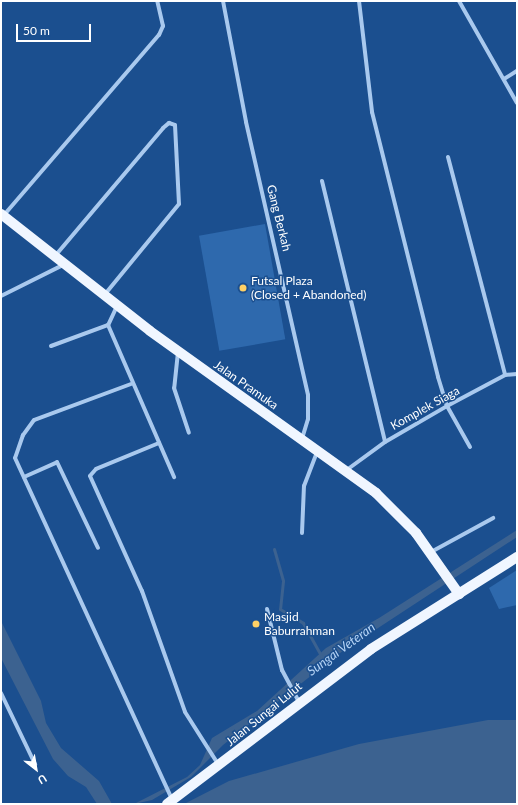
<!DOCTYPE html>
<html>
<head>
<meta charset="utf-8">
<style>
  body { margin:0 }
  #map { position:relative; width:518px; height:805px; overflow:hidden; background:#1b4f8f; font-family:Lato,sans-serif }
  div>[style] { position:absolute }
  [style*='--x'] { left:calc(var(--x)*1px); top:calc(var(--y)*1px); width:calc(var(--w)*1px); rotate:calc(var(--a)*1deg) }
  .green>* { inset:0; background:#2e69ad; transform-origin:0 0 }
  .water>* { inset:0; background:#3c6290 }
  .stream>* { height:3px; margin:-1.5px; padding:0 1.5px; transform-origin:1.5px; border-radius:1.5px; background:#3c6290 }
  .street>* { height:4px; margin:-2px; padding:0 2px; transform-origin:2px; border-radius:2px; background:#a9c9ee }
  .primary>* { height:10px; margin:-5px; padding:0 5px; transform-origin:5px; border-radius:5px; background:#f0f6ff }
  .dots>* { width:11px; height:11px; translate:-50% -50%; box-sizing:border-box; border:2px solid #1b4f8f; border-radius:50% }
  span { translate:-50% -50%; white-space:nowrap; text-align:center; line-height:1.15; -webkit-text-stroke:3px #1b4f8f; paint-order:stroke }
  .street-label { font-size:12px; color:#fff }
  .poi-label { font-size:12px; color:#fff }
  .left { translate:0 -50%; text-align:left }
  .water-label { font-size:13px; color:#b5d3f5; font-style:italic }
  .frame { position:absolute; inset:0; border:2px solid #fff; pointer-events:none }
  .north { position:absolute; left:16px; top:749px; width:40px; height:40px; -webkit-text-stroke:3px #1b4f8f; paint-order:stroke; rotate:149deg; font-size:11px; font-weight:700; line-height:16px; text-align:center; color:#fff }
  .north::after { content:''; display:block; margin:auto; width:14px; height:18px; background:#fff; clip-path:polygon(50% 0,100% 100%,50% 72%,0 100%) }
  .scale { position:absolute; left:16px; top:24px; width:75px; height:18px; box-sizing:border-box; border:2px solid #fff; border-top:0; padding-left:5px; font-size:12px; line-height:14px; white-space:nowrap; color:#fff; -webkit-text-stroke:3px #1b4f8f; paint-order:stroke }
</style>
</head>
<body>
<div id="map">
  <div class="green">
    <i style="left:265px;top:224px;width:117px;height:67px;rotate:80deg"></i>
    <i style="clip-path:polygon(517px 570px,517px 605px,499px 609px,489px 588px)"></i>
  </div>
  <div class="water">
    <i style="clip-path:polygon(517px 530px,517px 537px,340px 653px,223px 745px,191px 777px,152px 800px,134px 804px,187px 777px,200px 765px,212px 738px,257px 711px,326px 648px,379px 618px)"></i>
    <i style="clip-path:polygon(1px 621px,41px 701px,46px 723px,61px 748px,99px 781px,112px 804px,97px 804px,86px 787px,68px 776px,53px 759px,1px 658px)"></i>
    <i style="clip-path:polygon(488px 720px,517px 720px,517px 804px,184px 804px,229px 781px,359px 744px)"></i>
  </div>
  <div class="stream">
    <i style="--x:274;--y:549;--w:33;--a:74"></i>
    <i style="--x:283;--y:581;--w:28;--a:96"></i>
    <i style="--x:280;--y:609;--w:27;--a:31"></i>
    <i style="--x:303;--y:623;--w:38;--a:61"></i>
  </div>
  <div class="street">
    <i style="--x:223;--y:1;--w:123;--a:79.2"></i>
    <i style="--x:246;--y:122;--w:280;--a:77.2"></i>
    <i style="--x:308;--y:395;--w:24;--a:90"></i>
    <i style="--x:308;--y:419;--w:21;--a:107"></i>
    <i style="--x:359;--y:1;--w:112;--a:83.3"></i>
    <i style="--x:372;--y:112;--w:273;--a:76"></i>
    <i style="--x:438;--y:377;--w:30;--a:73"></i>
    <i style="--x:447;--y:406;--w:47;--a:60.7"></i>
    <i style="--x:459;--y:1;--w:117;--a:60.4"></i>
    <i style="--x:504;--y:79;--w:15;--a:-32"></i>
    <i style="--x:448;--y:157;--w:225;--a:75.3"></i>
    <i style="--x:322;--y:181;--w:268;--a:76.4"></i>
    <i style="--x:4;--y:215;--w:238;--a:-49.3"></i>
    <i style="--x:159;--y:35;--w:10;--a:-66"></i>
    <i style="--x:163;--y:26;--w:26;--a:-103"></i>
    <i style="--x:55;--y:256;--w:167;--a:-49.8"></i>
    <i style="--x:163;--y:128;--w:8;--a:-40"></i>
    <i style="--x:169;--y:123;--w:6;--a:18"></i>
    <i style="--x:175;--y:125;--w:79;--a:87.1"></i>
    <i style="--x:179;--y:204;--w:117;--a:129.4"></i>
    <i style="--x:1;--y:296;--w:69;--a:-26.6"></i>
    <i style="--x:117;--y:306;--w:21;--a:115"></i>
    <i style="--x:108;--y:325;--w:166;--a:66.5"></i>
    <i style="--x:51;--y:346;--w:61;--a:-20.2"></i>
    <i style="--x:178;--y:352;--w:36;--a:96"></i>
    <i style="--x:174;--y:388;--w:47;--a:71.6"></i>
    <i style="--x:131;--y:384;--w:103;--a:159.6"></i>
    <i style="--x:34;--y:420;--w:19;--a:126"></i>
    <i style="--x:23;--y:435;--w:24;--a:109"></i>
    <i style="--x:15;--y:458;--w:375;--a:65.3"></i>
    <i style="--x:159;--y:443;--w:68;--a:157.6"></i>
    <i style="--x:96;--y:469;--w:9;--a:131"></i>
    <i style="--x:90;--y:476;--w:126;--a:65.7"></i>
    <i style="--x:142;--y:591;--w:128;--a:70.4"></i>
    <i style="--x:185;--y:712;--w:62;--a:57.6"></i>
    <i style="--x:348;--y:469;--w:46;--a:-36.1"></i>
    <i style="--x:385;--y:442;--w:72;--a:-30.1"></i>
    <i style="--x:447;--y:406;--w:66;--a:-28.1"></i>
    <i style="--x:505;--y:375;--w:12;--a:-5"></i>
    <i style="--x:24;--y:477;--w:36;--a:-24"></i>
    <i style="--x:57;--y:462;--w:95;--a:64.5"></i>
    <i style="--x:302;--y:533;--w:47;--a:-87.6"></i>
    <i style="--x:304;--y:486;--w:36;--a:-69"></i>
    <i style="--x:431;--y:552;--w:71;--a:-28.7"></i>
    <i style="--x:267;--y:609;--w:63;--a:76.2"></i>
    <i style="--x:282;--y:670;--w:36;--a:62"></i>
    <i style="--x:1;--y:693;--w:79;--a:64.4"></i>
  </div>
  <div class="primary">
    <i style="--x:1;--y:214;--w:189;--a:38.1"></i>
    <i style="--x:150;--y:331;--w:278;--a:35.6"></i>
    <i style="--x:376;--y:493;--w:57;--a:45"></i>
    <i style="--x:416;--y:533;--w:75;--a:54.8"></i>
    <i style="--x:167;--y:804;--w:256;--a:-37.2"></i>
    <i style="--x:371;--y:649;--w:173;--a:-32.2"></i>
  </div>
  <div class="dots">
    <i style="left:243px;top:288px;background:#ffd166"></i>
    <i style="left:256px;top:624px;background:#ffd166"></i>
  </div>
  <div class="street-label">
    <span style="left:279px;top:218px;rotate:76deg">Gang Berkah</span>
    <span style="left:246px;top:385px;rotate:35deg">Jalan Pramuka</span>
    <span style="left:425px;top:408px;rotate:-29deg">Komplek Siaga</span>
    <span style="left:264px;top:714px;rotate:-39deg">Jalan Sungai Lulut</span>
  </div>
  <div class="poi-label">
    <span class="left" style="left:251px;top:288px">Futsal Plaza<br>(Closed + Abandoned)</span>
    <span class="left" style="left:264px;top:624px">Masjid<br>Baburrahman</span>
  </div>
  <div class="water-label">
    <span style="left:341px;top:649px;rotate:-36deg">Sungai Veteran</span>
  </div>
  <div class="frame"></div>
  <div class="north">U</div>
  <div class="scale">50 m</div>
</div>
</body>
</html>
